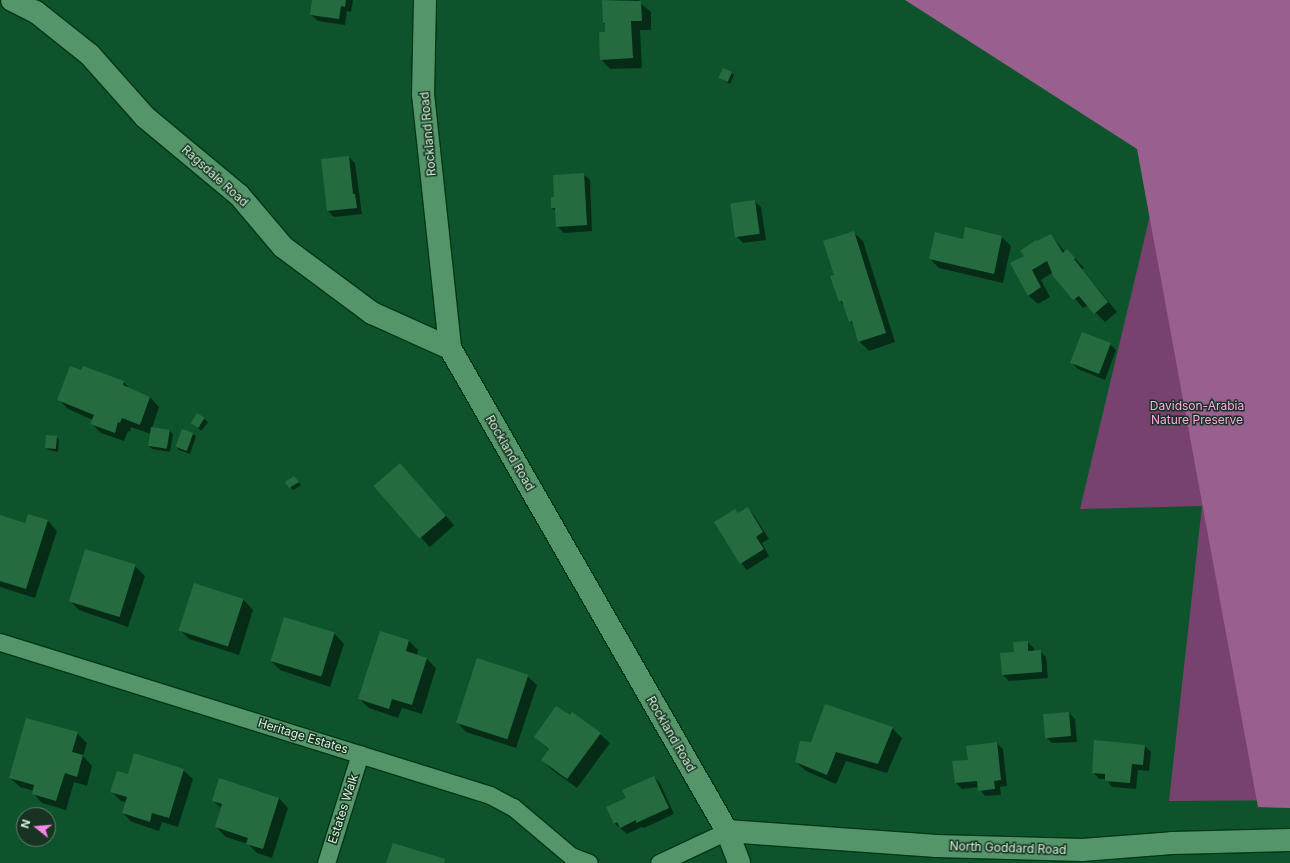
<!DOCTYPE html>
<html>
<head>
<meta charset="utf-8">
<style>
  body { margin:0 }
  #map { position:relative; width:1290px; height:863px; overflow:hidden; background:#0d542c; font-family:Inter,sans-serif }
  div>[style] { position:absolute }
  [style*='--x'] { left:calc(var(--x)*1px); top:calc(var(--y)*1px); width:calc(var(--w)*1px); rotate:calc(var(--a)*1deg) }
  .green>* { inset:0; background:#78426f }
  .forest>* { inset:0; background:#995f8f }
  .shadow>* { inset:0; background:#0007; transform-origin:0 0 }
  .building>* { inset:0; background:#256b40; transform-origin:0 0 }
  .roads { filter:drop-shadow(1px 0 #003619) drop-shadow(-1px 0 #003619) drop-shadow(0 1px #003619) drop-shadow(0 -1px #003619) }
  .street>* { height:17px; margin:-8.5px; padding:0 8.5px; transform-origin:8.5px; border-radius:8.5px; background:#55956a }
  .secondary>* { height:22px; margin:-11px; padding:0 11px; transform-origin:11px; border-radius:11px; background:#55956a }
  span { translate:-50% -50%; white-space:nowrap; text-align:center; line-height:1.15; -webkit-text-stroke:3px #183321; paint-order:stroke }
  .street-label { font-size:12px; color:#d6f7df }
  .park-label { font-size:12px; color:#fba9ed }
  .north { position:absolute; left:16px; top:807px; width:40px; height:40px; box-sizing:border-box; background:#183321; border:1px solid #64816d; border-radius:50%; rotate:287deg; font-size:11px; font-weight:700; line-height:16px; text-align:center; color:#d6f7df }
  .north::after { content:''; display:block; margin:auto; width:14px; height:18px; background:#f987e8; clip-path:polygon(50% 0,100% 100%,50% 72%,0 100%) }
</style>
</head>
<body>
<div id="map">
  <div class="green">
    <i style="clip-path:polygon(1290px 0,1290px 800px,1169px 801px,1202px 506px,1080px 509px,1169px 136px)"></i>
  </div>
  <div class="forest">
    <i style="clip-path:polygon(905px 0,1290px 0,1290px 808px,1258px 807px,1137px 149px)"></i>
  </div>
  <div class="shadow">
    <i style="clip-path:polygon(313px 0,353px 0,351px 12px,347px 11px,345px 25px,318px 21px,311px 15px)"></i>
    <i style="clip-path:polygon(603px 0,639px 0,639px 2px,651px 12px,651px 30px,640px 30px,642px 68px,610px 69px,601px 59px,606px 33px,606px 25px,604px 23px)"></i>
    <i style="clip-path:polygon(731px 72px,734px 75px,730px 84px,720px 78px)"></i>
    <i style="clip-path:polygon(349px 157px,355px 163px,362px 214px,334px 217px,328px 211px)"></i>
    <i style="clip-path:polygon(583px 174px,590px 180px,592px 231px,564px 233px,557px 226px,557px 212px,552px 208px,555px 198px)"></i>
    <i style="clip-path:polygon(754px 201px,761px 207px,766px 240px,743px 243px,737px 237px)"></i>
    <i style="clip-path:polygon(966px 229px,1002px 237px,1011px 246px,1003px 283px,939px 268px,930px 259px,963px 240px)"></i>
    <i style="clip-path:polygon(853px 232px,863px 241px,895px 342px,869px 351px,859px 341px,855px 327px,850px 321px,845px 307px,840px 301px)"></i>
    <i style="clip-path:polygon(1051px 235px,1065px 252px,1067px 250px,1084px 268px,1082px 269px,1117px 312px,1105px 322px,1088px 305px,1083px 308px,1053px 272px,1041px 280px,1050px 297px,1038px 304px,1028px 295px,1025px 256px)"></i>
    <i style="clip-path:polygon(1110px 344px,1116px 350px,1105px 380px,1078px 369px,1072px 363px)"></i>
    <i style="clip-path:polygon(124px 382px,131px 390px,150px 397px,159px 407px,152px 428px,170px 431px,173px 434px,170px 452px,152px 449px,149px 446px,151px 434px,131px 427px,130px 432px,128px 431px,124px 441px,101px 433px,92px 424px,93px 420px,68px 409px,59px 400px)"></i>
    <i style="left:198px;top:414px;width:13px;height:11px;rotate:39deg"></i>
    <i style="clip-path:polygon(193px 434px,196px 436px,190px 454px,179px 450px,176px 447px)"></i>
    <i style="clip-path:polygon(57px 437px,59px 440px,58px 452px,49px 450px,46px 448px)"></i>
    <i style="left:400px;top:465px;width:81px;height:33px;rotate:48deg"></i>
    <i style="clip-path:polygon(297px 480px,301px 485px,293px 490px,286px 482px)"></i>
    <i style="clip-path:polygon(748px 508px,754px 515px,769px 539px,762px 543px,769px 556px,747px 570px,741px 563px,735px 510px,739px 514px)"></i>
    <i style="clip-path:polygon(0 516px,26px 524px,48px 521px,57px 531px,35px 598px,0 587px)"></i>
    <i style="clip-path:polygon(135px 566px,145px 576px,128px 627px,79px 610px,69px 600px)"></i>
    <i style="clip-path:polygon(194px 584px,244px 600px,253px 610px,239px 655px,189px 639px,180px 630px)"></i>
    <i style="clip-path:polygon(285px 618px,335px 634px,344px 644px,330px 687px,280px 670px,271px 661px)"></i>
    <i style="clip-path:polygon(381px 632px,409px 641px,418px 650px,417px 656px,427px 659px,436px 668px,422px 714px,402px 708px,398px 718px,369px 708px,359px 699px)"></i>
    <i style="clip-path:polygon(1027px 642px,1034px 648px,1034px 651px,1040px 651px,1046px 657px,1048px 678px,1009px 681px,1003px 675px,1015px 653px)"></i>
    <i style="clip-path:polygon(527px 676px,537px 685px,516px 748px,466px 732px,457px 722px)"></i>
    <i style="clip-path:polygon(1069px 713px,1075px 719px,1077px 742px,1052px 743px,1046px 737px)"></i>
    <i style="clip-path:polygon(892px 728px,902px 738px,887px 773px,846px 761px,836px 784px,806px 771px,796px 762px,812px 743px)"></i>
    <i style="clip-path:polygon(77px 733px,87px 743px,83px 756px,92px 766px,87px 786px,74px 782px,66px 810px,42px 803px,33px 793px,34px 791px,20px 787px,10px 778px)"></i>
    <i style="clip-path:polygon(600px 734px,610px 743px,577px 788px,551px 769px,542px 759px,549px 750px,535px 737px)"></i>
    <i style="clip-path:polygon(997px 743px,1003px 749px,1007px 786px,1000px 787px,1001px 795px,985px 796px,978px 787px,962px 789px,956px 783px)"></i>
    <i style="clip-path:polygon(1145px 746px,1151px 752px,1149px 771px,1138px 770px,1136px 789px,1112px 787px,1106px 779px,1099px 779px,1093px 772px)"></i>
    <i style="clip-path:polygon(183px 770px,193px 779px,178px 827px,162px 822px,159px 831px,132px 822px,123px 813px,126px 802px,121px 801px,111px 791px)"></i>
    <i style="clip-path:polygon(654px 777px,660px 783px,674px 814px,644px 828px,642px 827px,627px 834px,614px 823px)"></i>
    <i style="clip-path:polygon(279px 798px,288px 808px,272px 858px,257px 853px,248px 844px,226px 837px,216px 827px,222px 809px,213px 801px)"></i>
  </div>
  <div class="building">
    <i style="clip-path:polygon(312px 0,346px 0,345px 7px,341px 6px,339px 19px,310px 15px)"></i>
    <i style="clip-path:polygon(602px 0,641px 1px,642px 21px,631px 21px,633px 58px,600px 60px,599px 32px,605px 32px,605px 23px,603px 23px)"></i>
    <i style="left:723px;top:68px;width:10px;height:11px;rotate:24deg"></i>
    <i style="clip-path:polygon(349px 156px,353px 194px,355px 194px,357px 208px,327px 211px,321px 159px)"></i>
    <i style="clip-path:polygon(584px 173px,587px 225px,556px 227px,555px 208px,551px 208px,551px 197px,554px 197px,553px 175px)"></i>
    <i style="left:755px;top:200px;width:34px;height:25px;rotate:82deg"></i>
    <i style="clip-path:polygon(965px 227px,1002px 236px,994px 274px,929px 259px,935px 232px,963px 239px)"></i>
    <i style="clip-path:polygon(854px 231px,886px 333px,858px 342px,852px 321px,849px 322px,842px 301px,839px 302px,830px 276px,834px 275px,823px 241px)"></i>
    <i style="clip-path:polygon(1051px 234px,1063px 253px,1067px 249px,1075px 258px,1074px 259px,1108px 302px,1094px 314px,1079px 296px,1073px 300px,1052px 275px,1053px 275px,1047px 261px,1032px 270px,1041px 287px,1028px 296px,1010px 263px,1024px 256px,1020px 251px,1036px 240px,1037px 241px)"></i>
    <i style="left:1082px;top:332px;width:31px;height:33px;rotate:21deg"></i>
    <i style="clip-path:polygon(70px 366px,81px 370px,83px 366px,124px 381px,123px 385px,150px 397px,140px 425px,122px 418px,120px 423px,118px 422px,115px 433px,90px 424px,94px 415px,57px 400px)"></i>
    <i style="left:197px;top:413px;width:9px;height:12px;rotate:32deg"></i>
    <i style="left:151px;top:427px;width:19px;height:19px;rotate:9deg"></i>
    <i style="left:182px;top:429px;width:12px;height:19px;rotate:20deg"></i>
    <i style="left:46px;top:435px;width:11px;height:13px;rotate:5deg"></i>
    <i style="left:400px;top:463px;width:70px;height:35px;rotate:49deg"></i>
    <i style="clip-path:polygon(294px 476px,299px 482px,289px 488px,285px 482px)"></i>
    <i style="clip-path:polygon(748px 507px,763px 532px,756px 537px,764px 549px,740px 564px,714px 522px,735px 509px,738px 513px)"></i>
    <i style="clip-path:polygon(28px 514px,48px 520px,26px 589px,0 581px,0 515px,25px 523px)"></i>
    <i style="left:85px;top:549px;width:53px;height:55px;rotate:17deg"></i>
    <i style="left:194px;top:583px;width:52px;height:50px;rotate:18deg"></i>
    <i style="left:284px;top:617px;width:53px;height:46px;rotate:17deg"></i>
    <i style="clip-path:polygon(380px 631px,409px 640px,406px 651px,427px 658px,412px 705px,392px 699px,389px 709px,358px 699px)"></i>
    <i style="clip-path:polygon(1028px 641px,1028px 651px,1041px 650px,1042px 672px,1002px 675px,1000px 653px,1014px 652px,1013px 642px)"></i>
    <i style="left:477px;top:658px;width:54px;height:68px;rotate:18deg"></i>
    <i style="clip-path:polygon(825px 704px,893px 727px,878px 764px,836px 752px,827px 775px,795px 762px,800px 741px,811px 742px)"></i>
    <i style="clip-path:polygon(556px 706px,570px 715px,572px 712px,601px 733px,567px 779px,541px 760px,549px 749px,534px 737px)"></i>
    <i style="left:1069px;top:712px;width:24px;height:26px;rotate:85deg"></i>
    <i style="clip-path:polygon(26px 718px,78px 732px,72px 752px,83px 755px,77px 777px,65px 773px,56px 801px,32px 794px,34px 785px,9px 778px)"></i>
    <i style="clip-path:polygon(1094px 740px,1145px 745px,1143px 765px,1132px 764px,1130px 783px,1105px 781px,1105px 774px,1092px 773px)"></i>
    <i style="clip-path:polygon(997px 742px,1001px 780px,994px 781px,995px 789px,978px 791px,977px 781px,955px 783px,952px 761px,968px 760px,966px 746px)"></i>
    <i style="clip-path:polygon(134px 753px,184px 769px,169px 818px,152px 813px,150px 822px,122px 813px,127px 797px,110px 792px,117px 771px,128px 774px)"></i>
    <i style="clip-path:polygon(654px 776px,669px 808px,636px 823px,636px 820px,620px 828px,617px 822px,614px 824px,606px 807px,626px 798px,622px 790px)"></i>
    <i style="clip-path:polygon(219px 778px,279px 798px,263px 849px,246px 844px,248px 838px,215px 827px,222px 804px,212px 801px)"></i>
    <i style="clip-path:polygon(393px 843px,445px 859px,444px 863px,386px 863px)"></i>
  </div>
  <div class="roads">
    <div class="street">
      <i style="--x:0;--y:642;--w:513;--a:17.34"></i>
      <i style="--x:490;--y:795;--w:26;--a:28"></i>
      <i style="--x:513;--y:807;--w:76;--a:40.2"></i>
      <i style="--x:571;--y:856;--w:19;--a:21"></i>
      <i style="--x:326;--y:863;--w:114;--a:-72.7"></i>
      <i style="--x:659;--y:863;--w:75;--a:-25.2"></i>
    </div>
    <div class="secondary">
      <i style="--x:12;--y:0;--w:27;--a:27"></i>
      <i style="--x:36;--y:12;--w:69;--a:38.5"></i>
      <i style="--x:90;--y:55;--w:83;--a:48.4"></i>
      <i style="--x:145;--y:117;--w:122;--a:39.7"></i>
      <i style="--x:239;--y:195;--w:68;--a:49.8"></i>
      <i style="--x:283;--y:247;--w:111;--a:36.6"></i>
      <i style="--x:372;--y:313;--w:85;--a:24.2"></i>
      <i style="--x:425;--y:0;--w:94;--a:91.2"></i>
      <i style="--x:423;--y:94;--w:255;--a:83.9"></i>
      <i style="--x:450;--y:348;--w:557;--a:60.17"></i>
      <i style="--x:727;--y:831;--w:34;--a:69"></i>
      <i style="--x:727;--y:831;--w:210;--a:4.1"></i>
      <i style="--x:936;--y:846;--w:146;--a:1.6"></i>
      <i style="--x:1082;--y:850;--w:90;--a:-4.4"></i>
      <i style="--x:1172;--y:843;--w:118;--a:-1.5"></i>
    </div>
  </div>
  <div class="street-label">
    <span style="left:428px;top:134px;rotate:-95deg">Rockland Road</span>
    <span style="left:215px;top:176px;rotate:42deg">Ragsdale Road</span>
    <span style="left:510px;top:453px;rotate:60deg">Rockland Road</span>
    <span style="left:671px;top:734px;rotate:60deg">Rockland Road</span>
    <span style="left:303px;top:736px;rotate:17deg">Heritage Estates</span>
    <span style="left:343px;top:809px;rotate:-72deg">Estates Walk</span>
    <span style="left:1008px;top:848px;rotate:2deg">North Goddard Road</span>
  </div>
  <div class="park-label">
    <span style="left:1197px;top:413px">Davidson-Arabia<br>Nature Preserve</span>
  </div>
  <div class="north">N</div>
</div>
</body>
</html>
